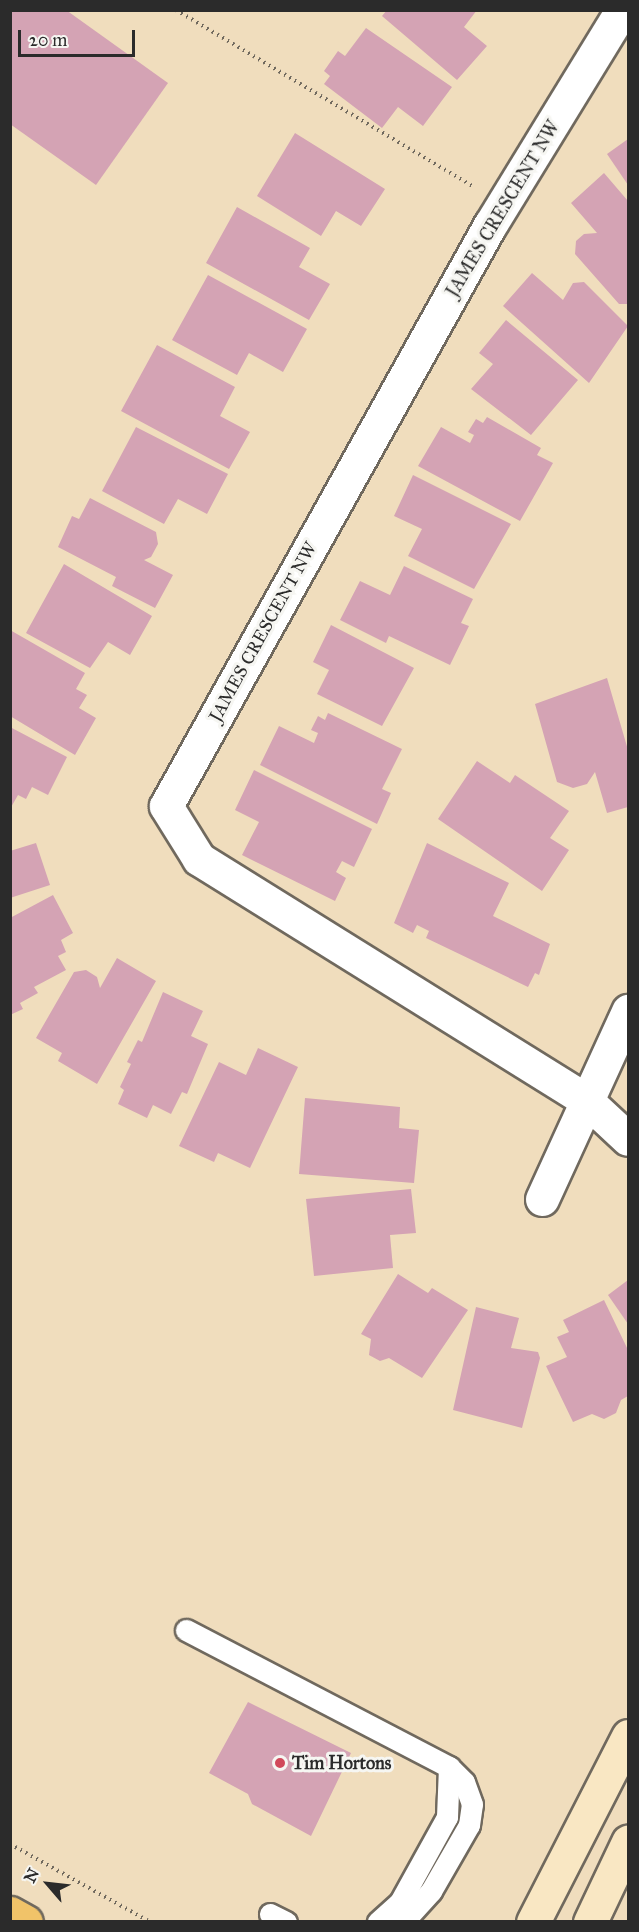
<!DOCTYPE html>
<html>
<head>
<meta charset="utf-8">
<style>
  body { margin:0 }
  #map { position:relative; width:639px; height:1932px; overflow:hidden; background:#f0ddbd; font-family:"IM FELL Great Primer",serif }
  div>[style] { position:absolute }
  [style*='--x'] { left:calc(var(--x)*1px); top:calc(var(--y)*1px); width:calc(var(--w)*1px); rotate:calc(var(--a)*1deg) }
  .building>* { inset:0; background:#d4a3b4 }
  .path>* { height:4px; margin-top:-2px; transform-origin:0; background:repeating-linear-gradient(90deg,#70695e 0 1.5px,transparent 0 6px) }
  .roads { filter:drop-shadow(2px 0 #70695e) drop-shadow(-2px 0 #70695e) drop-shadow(0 2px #70695e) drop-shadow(0 -2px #70695e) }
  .lane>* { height:21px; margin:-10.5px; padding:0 10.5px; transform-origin:10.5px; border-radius:10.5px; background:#fff }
  .street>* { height:33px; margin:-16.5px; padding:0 16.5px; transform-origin:16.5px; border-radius:16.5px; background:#fff }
  .secondary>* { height:33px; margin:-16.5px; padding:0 16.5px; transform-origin:16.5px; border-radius:16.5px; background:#f9e7c3 }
  .primary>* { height:33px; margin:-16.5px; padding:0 16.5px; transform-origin:16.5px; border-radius:16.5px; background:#f1c369 }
  .dots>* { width:16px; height:16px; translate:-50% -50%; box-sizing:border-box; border:3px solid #f6f6f2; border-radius:50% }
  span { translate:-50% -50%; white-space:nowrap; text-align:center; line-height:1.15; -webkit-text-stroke:6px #f6f6f2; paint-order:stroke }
  .street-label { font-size:18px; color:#2b2b2b }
  .poi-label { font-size:18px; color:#2b2b2b; font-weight:700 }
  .left { translate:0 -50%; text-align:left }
  .frame { position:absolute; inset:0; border:12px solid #2b2b2b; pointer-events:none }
  .north { position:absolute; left:18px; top:1854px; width:60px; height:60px; -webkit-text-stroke:4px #f6f6f2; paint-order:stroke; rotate:298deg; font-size:16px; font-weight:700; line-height:24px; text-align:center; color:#2b2b2b }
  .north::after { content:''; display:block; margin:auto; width:21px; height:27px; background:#2b2b2b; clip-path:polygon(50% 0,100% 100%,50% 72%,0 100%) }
  .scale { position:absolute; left:18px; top:30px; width:117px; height:27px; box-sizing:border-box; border:3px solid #2b2b2b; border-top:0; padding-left:8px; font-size:18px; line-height:21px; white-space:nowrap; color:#2b2b2b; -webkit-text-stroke:4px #f6f6f2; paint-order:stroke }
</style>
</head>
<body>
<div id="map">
  <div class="building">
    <i style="clip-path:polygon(10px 10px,66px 10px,168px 83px,96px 185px,10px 124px)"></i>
    <i style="clip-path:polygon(387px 10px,477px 10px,464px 27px,487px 46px,457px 80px,382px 16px)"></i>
    <i style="clip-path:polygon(366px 28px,452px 87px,423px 126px,398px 107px,382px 128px,324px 84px,330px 76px,324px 71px,338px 51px,345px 56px)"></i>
    <i style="clip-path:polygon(295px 133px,385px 189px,361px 226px,336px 211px,321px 236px,257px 196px)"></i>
    <i style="clip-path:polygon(628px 139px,628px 185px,607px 154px)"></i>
    <i style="clip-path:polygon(604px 173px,628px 201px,628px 304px,619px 304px,575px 254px,576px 241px,584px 234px,597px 233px,571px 203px)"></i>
    <i style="clip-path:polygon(237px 207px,310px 248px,299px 267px,330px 284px,309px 320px,206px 263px)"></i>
    <i style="clip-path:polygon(532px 273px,563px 300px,573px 283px,584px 282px,628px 326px,589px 383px,503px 306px)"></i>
    <i style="clip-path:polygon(208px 275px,307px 329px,283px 372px,249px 353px,237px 375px,172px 340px)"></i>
    <i style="clip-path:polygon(506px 320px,578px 380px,531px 435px,471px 389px,493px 364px,479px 353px)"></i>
    <i style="clip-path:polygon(157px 345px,235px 387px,220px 416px,250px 432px,229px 469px,121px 411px)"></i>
    <i style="clip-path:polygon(487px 417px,541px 448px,537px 455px,553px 463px,520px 521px,418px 466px,441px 427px,470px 443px,474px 435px,468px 432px,476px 419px,483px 423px)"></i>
    <i style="clip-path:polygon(136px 427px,228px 474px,207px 514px,178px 499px,164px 524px,102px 491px)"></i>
    <i style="clip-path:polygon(413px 475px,511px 524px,474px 589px,408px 556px,422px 529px,394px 516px)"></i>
    <i style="clip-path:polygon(90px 498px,156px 532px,158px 544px,151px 557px,144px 560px,173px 575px,155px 608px,112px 586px,116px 577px,58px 547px,72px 516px,79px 519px)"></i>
    <i style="clip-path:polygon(64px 564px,152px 616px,130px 655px,108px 642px,90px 668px,26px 633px)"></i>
    <i style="clip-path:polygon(404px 566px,473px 599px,461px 623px,469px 626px,450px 665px,389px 636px,386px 643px,340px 620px,360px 581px,390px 595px)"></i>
    <i style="clip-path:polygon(331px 625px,414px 668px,382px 726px,317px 694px,329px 670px,313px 662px)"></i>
    <i style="clip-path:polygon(10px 630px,85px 673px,76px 689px,87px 695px,79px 708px,96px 718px,75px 755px,10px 716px)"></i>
    <i style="clip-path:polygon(607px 678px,628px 750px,628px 807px,607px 813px,595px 772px,587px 784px,573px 788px,557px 782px,535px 704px)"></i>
    <i style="clip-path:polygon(328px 713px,402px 749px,382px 789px,391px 793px,377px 824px,260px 765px,279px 726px,314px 743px,318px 733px,311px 730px,318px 716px,325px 720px)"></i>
    <i style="clip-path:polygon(10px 727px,67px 757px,48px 795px,32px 787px,26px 799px,18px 795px,10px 809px)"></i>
    <i style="clip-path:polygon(477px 761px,510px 783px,515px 775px,569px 811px,550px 838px,569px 850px,542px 891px,438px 819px)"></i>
    <i style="clip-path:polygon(254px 770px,372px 829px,354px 867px,342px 861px,336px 872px,346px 878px,335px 901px,242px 855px,259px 822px,235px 810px)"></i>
    <i style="clip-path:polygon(36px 843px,50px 885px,10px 898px,10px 851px)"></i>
    <i style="clip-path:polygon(427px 843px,509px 883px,493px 916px,550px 944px,539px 975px,535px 973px,528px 987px,426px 938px,429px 931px,417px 925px,413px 933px,394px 923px)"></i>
    <i style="clip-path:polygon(53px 895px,73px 933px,61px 940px,66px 952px,58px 956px,66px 970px,34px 987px,38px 993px,20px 1003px,23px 1009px,10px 1015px,10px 918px)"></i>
    <i style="clip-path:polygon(117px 958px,156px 981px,97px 1084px,58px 1061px,62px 1053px,36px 1038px,74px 972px,86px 970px,97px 977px,100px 988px)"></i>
    <i style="clip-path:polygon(163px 992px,203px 1011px,191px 1036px,208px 1044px,187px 1094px,182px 1092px,171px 1114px,153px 1105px,147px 1118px,118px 1104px,124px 1090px,120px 1087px,131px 1064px,127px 1062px,138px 1040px,142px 1042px)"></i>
    <i style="clip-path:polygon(258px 1048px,298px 1067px,250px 1168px,218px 1153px,214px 1162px,179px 1146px,219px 1062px,246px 1075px)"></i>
    <i style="clip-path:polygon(305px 1098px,400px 1107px,399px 1128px,419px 1130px,414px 1183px,299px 1174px)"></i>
    <i style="clip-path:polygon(411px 1189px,416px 1233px,390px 1235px,393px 1268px,314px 1276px,306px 1199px)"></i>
    <i style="clip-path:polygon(398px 1274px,428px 1293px,432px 1288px,468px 1310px,422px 1378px,389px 1358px,380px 1361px,369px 1355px,371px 1339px,361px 1334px)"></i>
    <i style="clip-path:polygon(628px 1280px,628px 1324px,608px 1295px)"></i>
    <i style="clip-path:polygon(604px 1300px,628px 1350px,628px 1396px,621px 1400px,616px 1413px,604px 1419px,592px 1414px,573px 1422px,546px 1366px,567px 1357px,557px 1337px,569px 1332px,563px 1320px)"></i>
    <i style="clip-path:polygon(476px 1307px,519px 1318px,511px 1348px,538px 1352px,540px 1358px,522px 1428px,453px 1410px)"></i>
    <i style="clip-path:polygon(248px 1702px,351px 1753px,311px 1836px,252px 1804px,248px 1794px,209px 1773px)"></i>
  </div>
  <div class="path">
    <i style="--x:176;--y:10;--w:344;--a:30.7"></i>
    <i style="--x:10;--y:1844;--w:160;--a:29.1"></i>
  </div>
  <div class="roads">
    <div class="lane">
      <i style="--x:186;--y:1630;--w:297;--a:27.5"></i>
      <i style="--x:449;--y:1767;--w:50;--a:92.3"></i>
      <i style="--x:447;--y:1817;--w:97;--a:118.9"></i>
      <i style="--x:400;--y:1902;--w:30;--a:138"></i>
      <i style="--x:270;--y:1914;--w:18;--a:27"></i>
      <i style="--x:403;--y:1922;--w:42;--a:-47.9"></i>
      <i style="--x:431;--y:1891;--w:76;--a:-60.1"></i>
      <i style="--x:469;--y:1825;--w:21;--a:-82"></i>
      <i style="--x:472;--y:1804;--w:23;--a:-110"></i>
      <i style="--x:464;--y:1782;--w:21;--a:-135"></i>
    </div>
    <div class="street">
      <i style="--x:622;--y:10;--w:252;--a:121.5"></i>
      <i style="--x:490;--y:225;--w:665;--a:119.15"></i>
      <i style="--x:166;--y:806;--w:62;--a:58.1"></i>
      <i style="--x:199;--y:859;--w:456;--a:31.9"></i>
      <i style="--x:586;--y:1100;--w:57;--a:42.9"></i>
      <i style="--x:542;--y:1199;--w:207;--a:-65.4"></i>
    </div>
    <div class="secondary">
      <i style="--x:533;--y:1922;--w:209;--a:-62.9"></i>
      <i style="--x:590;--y:1922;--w:89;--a:-64.6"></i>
    </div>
    <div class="primary">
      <i style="--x:10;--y:1913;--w:18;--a:29"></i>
    </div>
  </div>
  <div class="dots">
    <i style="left:280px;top:1763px;background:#d1495b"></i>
  </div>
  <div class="street-label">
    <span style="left:503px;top:209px;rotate:-59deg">JAMES CRESCENT NW</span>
    <span style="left:263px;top:632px;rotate:-61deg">JAMES CRESCENT NW</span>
  </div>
  <div class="poi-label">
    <span class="left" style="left:292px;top:1763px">Tim Hortons</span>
  </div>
  <div class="frame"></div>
  <div class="north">N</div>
  <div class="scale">20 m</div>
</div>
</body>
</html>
